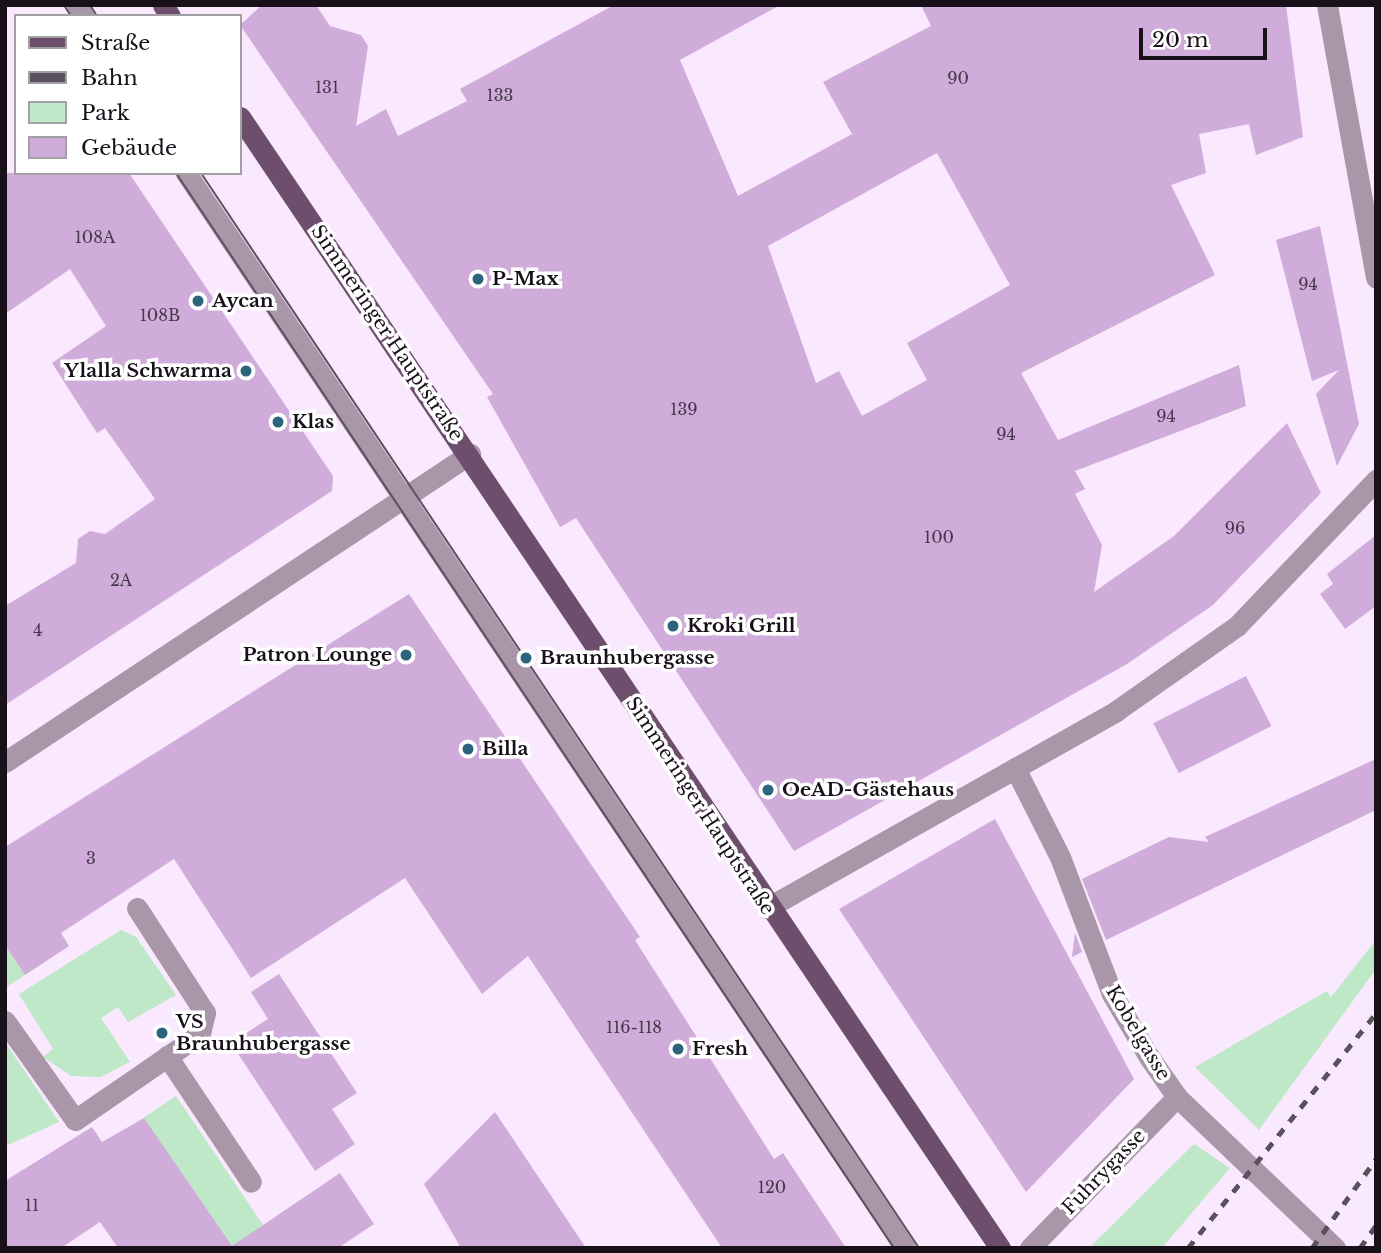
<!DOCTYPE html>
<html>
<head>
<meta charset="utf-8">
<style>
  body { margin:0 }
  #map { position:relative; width:1381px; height:1253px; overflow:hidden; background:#f9e8fe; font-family:"Libre Baskerville",serif }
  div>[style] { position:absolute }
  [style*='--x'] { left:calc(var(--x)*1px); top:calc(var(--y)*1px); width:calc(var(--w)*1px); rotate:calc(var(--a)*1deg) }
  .green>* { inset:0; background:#bee8c7; transform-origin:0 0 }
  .building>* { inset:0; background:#cfacd9; transform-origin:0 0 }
  .minor>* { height:21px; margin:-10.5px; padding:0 10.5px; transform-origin:10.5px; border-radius:10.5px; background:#a996a8 }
  .major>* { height:21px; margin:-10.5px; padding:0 10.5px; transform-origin:10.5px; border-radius:10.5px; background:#6e4e6d }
  .tram>* { height:2px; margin:-1px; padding:0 1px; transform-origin:1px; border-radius:1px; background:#5b515e }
  .rail>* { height:5px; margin-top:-2.5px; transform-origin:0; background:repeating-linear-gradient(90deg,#5b515e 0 9px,transparent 0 18px) }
  .dots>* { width:19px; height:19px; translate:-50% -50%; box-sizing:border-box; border:4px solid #fff; border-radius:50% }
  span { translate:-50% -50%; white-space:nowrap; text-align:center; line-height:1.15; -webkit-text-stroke:7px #fff; paint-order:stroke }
  .number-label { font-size:16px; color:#46384a }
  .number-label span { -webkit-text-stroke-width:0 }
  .poi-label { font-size:19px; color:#18111a; font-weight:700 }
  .left { translate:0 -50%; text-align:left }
  .right { translate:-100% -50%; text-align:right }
  .street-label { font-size:19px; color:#18111a }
  .frame { position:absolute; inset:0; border:7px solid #18111a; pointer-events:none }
  .legend { position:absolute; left:14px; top:14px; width:228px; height:161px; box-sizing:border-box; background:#fff; border:2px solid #a3a0a3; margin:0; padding:9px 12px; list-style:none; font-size:21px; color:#18111a }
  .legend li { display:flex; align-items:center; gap:14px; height:35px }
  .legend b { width:35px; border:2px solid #a3a0a3 }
  .scale { position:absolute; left:1139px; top:28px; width:128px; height:32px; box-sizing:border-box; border:4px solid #18111a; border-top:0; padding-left:9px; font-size:21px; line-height:24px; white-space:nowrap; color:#18111a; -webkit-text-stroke:5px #fff; paint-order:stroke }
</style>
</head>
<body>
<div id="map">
  <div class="green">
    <i style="clip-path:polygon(121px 930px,136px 937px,176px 995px,128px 1022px,118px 1007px,101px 1018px,130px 1062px,101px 1077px,71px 1076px,43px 1057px,53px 1049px,19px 994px)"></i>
    <i style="clip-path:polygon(1376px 940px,1376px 969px,1259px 1130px,1195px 1067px,1327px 991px,1331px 997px)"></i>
    <i style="clip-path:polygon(5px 945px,25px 975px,5px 988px)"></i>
    <i style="clip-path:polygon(5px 1042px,59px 1122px,8px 1145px,5px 1145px)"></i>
    <i style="left:176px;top:1096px;width:156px;height:39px;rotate:56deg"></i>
    <i style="clip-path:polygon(1194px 1144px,1230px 1168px,1162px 1248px,1089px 1248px)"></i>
  </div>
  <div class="building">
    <i style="clip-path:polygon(evenodd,262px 5px,316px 5px,330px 26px,361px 35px,368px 46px,356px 126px,386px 109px,398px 136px,467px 101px,460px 89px,614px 5px,780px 5px,680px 60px,738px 196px,852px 134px,823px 82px,931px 26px,921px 5px,1286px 5px,1303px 137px,1256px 155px,1249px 124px,1199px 134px,1206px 173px,1171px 185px,1215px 275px,1021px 373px,1058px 440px,1239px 365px,1246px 406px,1075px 471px,1085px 489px,1075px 494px,1102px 545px,1094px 592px,1174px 536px,1287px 423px,1321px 493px,1213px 605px,1127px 664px,794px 851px,576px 518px,560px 527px,487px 397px,493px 394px,240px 25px,262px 5px,937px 153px,1010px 285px,907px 343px,927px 380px,862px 416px,839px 371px,816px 383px,768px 246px,937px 153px)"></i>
    <i style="clip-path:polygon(5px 173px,129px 173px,333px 476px,332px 491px,5px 705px,5px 606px,76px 563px,78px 539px,90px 531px,105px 534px,155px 499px,105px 428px,97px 433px,52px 363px,106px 326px,70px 269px,5px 314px)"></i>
    <i style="clip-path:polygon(1320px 226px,1359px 424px,1337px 466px,1316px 394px,1339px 370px,1312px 381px,1276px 240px)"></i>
    <i style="clip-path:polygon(1376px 535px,1376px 606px,1345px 629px,1320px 594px,1333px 584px,1327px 574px)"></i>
    <i style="clip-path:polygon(409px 594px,640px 937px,635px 940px,774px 1159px,783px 1153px,846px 1248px,722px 1248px,528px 956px,482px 994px,405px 878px,251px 978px,174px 859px,61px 933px,69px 946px,25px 975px,5px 945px,5px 847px)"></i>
    <i style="left:1246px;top:676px;width:56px;height:104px;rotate:63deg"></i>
    <i style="clip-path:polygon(1376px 759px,1376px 810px,1106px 940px,1082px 879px,1169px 837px,1209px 842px,1205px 837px)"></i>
    <i style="clip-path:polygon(995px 819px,1134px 1079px,1026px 1192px,839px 909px)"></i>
    <i style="clip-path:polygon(1075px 933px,1082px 952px,1072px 957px)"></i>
    <i style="clip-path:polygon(279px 974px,357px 1093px,332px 1109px,355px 1144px,315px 1171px,231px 1043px,268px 1019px,251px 992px)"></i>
    <i style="clip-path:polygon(495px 1112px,586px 1248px,461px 1248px,424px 1184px)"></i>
    <i style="clip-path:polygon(144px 1118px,232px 1246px,340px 1173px,374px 1224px,338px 1248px,118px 1248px,100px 1222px,61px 1248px,5px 1248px,5px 1181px,92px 1127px,102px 1142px)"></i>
  </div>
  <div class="minor">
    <i style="--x:77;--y:5;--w:13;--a:61"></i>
    <i style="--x:1327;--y:5;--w:277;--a:79.8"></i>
    <i style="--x:186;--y:173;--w:1293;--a:56.22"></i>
    <i style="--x:5;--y:762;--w:558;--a:-33.52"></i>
    <i style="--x:1015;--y:768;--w:100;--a:63.2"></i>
    <i style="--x:1060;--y:857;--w:147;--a:69.2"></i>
    <i style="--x:1112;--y:994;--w:73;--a:59.6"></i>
    <i style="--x:1149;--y:1057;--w:49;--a:55"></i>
    <i style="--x:1177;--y:1097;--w:219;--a:43.7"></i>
    <i style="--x:767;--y:908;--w:401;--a:-29.4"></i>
    <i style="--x:1116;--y:711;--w:148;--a:-35.1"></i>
    <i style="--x:1237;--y:626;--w:202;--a:-46.4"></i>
    <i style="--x:5;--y:1021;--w:121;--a:54.7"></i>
    <i style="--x:75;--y:1120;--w:152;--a:-34.5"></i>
    <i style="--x:200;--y:1034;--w:22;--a:-77"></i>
    <i style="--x:205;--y:1013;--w:125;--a:-122.9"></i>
    <i style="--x:167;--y:1056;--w:151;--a:56.3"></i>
    <i style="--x:1030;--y:1248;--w:211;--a:-45.8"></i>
  </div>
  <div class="major">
    <i style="--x:163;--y:5;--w:13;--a:58"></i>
    <i style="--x:240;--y:117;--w:1363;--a:56.1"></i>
  </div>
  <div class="tram">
    <i style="--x:64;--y:5;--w:13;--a:58"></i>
    <i style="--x:90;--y:5;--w:13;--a:58"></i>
    <i style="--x:176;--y:173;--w:1293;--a:56.26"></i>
    <i style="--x:201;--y:173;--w:1293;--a:56.26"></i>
  </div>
  <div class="rail">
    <i style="--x:1188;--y:1248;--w:301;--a:-51.3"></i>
    <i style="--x:1312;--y:1248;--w:110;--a:-54.3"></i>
    <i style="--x:1360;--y:1248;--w:28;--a:-55"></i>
  </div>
  <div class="dots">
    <i style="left:478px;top:279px;background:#2c647e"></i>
    <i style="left:198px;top:301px;background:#2c647e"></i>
    <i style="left:246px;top:371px;background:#2c647e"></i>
    <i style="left:278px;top:422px;background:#2c647e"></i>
    <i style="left:673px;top:626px;background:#2c647e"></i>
    <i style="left:406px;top:655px;background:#2c647e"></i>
    <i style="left:526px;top:658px;background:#2c647e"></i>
    <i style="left:468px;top:749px;background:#2c647e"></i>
    <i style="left:768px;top:790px;background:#2c647e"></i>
    <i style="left:162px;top:1033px;background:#2c647e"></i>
    <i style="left:678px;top:1049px;background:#2c647e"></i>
  </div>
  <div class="number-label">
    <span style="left:958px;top:78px">90</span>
    <span style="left:327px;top:87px">131</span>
    <span style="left:500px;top:95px">133</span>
    <span style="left:95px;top:237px">108A</span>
    <span style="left:1308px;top:284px">94</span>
    <span style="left:160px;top:315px">108B</span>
    <span style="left:684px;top:409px">139</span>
    <span style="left:1166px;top:416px">94</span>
    <span style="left:1006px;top:434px">94</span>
    <span style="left:1235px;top:528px">96</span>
    <span style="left:939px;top:537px">100</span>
    <span style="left:121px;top:580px">2A</span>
    <span style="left:38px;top:630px">4</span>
    <span style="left:91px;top:858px">3</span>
    <span style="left:634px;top:1027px">116-118</span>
    <span style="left:772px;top:1187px">120</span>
    <span style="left:32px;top:1205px">11</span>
  </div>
  <div class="poi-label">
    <span class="left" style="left:492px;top:279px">P-Max</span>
    <span class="left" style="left:212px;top:301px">Aycan</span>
    <span class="right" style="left:232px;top:371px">Ylalla Schwarma</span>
    <span class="left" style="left:292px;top:422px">Klas</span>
    <span class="left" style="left:687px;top:626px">Kroki Grill</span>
    <span class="right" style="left:392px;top:655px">Patron Lounge</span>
    <span class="left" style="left:540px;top:658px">Braunhubergasse</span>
    <span class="left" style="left:482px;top:749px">Billa</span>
    <span class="left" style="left:782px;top:790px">OeAD-Gästehaus</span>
    <span class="left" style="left:176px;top:1033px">VS<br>Braunhubergasse</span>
    <span class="left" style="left:692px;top:1049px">Fresh</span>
  </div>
  <div class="street-label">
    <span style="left:387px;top:333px;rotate:56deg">Simmeringer Hauptstraße</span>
    <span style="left:700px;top:806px;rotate:57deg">Simmeringer Hauptstraße</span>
    <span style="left:1138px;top:1033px;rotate:59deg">Kobelgasse</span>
    <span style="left:1104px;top:1172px;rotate:-46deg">Fuhrygasse</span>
  </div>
  <div class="frame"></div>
  <ul class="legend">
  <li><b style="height:9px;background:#6e4e6d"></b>Straße</li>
  <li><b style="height:9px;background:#5b515e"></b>Bahn</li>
  <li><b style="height:19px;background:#bee8c7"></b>Park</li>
  <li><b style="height:19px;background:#cfacd9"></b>Gebäude</li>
  </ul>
  <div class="scale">20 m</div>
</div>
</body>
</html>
